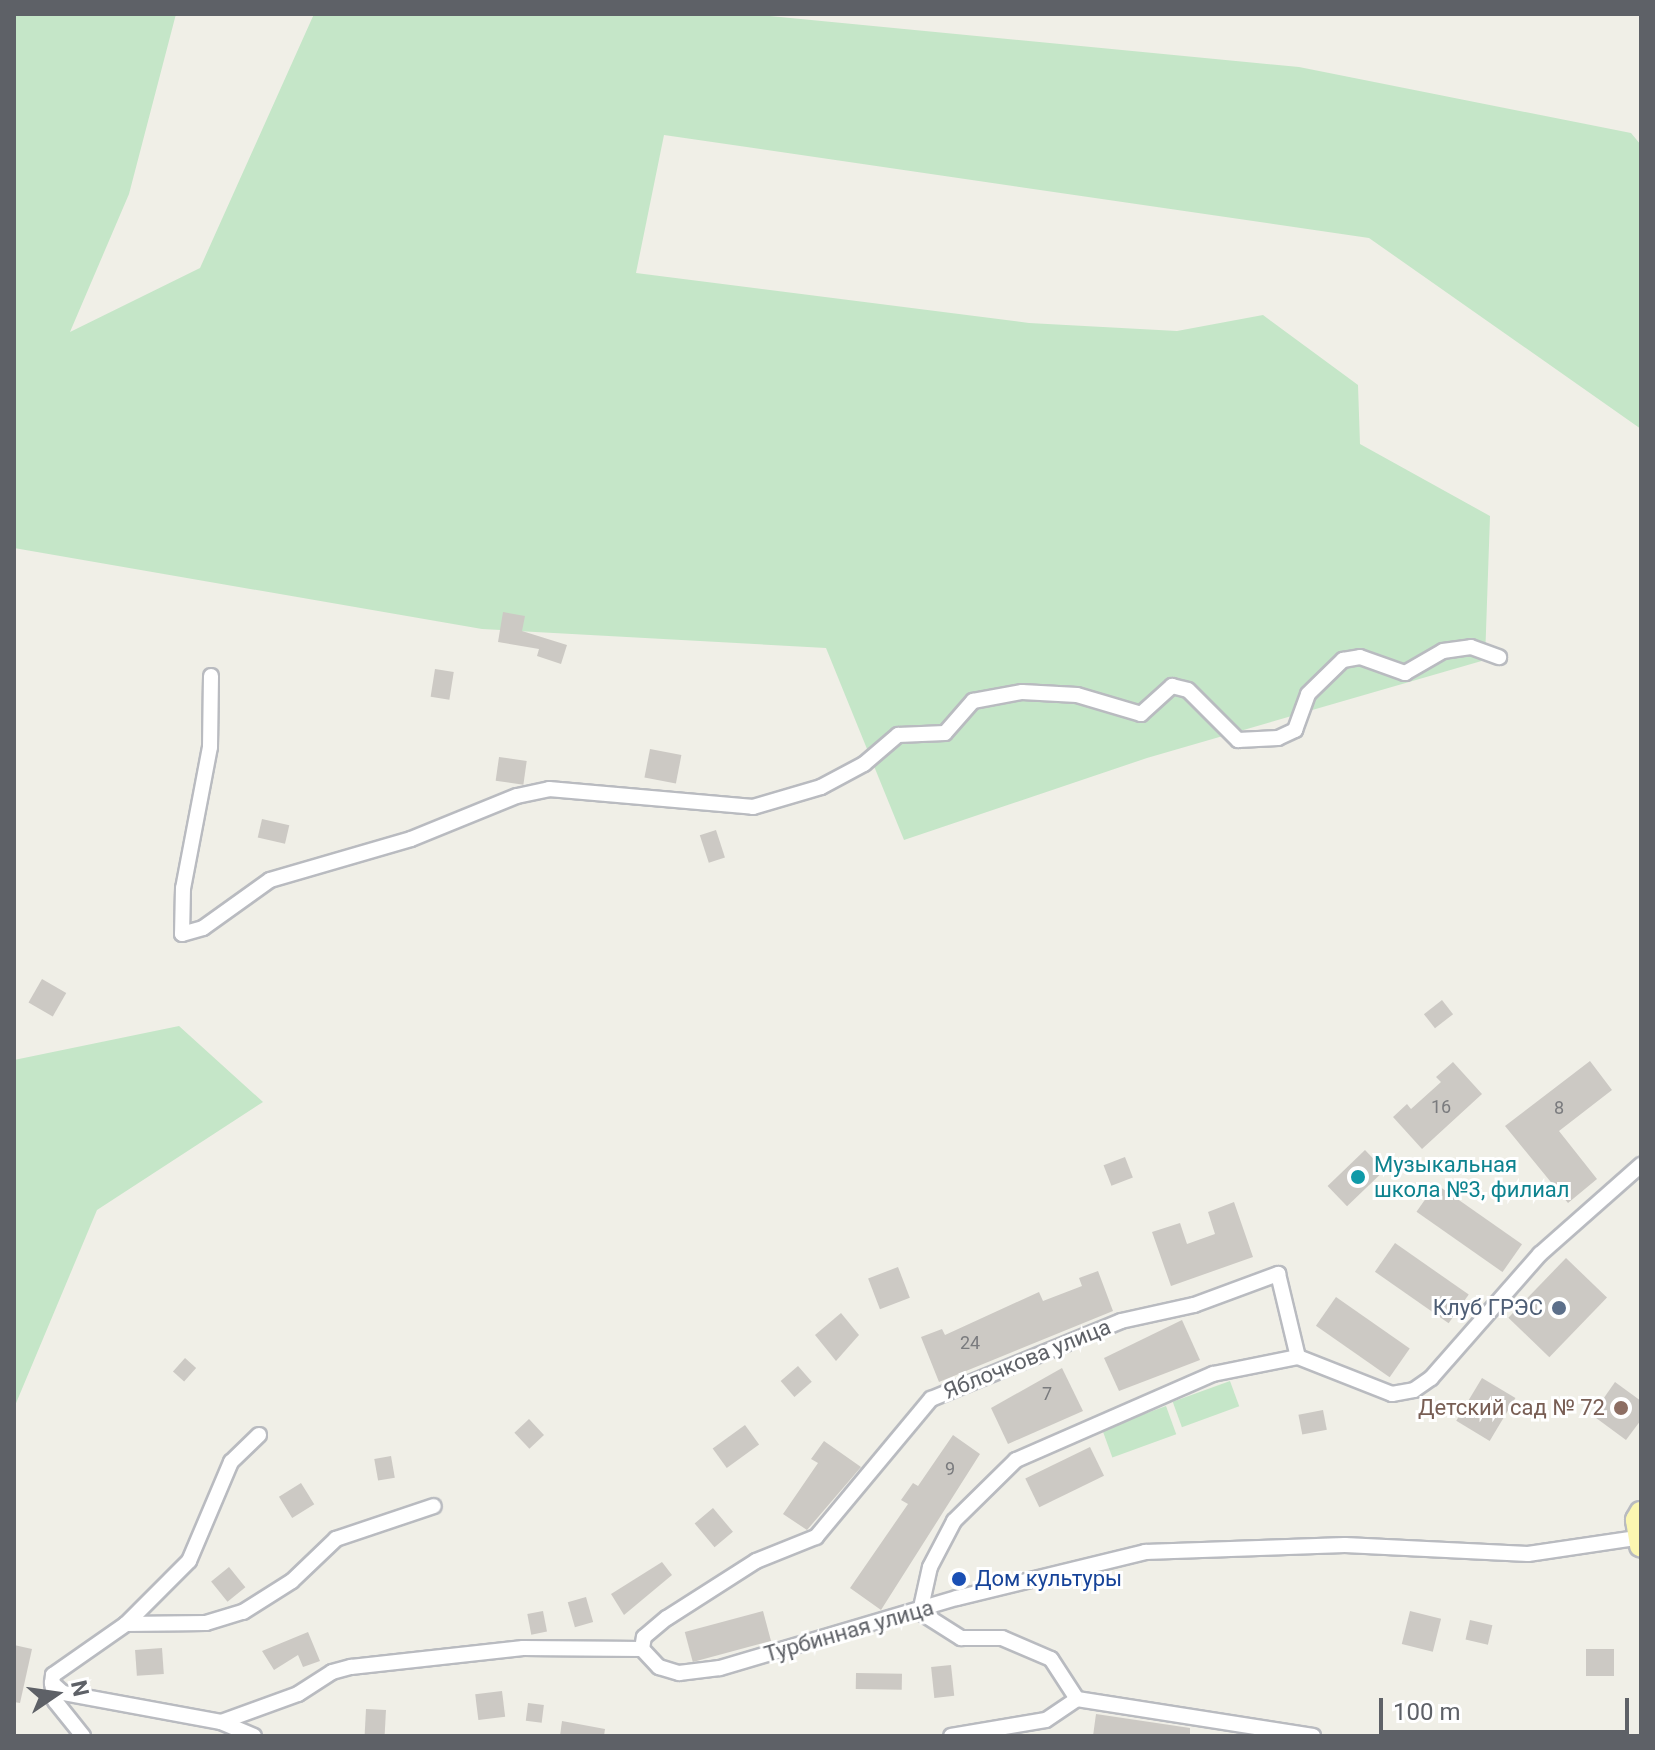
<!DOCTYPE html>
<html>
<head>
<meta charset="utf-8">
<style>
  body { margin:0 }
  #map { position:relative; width:1655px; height:1750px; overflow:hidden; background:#f0efe7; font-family:Roboto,sans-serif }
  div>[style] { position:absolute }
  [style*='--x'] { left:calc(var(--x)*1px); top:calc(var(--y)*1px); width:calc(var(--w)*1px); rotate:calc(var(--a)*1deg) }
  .green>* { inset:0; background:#c5e6c8; transform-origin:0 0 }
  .building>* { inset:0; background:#ccc9c4; transform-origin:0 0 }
  .roads { filter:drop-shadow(2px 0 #b9bbc0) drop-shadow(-2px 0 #b9bbc0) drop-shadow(0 2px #b9bbc0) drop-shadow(0 -2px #b9bbc0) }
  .minor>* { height:14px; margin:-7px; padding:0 7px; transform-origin:7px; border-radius:7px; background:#fff }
  .primary>* { height:22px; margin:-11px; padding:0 11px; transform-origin:11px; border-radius:11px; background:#fbf6b1 }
  .dots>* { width:22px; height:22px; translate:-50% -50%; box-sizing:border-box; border:4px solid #fff; border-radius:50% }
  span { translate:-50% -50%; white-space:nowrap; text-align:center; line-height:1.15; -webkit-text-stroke:6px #fff; paint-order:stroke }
  .number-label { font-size:18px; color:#7a7b7e }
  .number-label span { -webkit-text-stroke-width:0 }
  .culture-label { font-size:22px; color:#0d838f }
  .left { translate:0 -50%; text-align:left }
  .service-label { font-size:22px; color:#4e5e75 }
  .right { translate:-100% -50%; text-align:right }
  .street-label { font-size:22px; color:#5e6167 }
  .education-label { font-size:22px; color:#785e54 }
  .transit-label { font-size:22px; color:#164399 }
  .frame { position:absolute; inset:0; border:16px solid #5e6167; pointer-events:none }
  .north { position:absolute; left:16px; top:1654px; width:80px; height:80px; -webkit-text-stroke:6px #fff; paint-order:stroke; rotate:77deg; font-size:22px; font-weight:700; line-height:32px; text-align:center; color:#5e6167 }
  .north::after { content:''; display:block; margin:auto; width:28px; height:36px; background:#5e6167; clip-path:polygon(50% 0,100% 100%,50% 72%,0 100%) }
  .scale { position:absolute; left:1379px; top:1698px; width:250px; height:36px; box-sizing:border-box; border:4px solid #5e6167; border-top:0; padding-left:10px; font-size:24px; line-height:28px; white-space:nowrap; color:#5e6167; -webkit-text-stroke:6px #fff; paint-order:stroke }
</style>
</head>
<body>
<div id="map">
  <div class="green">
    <i style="clip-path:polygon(14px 14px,176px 14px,129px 194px,70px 332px,200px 268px,314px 14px,749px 14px,1299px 67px,1631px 133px,1641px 145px,1641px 429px,1369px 238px,664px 135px,636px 273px,1029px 323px,1177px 331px,1263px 315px,1358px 385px,1360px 444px,1490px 516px,1485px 660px,1147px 758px,904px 840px,826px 648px,482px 629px,14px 548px)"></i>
    <i style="clip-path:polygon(179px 1026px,263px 1102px,97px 1210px,14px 1408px,14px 1060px)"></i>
    <i style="left:1230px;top:1381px;width:27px;height:61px;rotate:70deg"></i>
    <i style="left:1166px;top:1406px;width:30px;height:68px;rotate:70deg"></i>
  </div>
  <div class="building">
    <i style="clip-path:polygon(503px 612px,525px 616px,522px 631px,567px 645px,561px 664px,537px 656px,539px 649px,498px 642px)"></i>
    <i style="left:435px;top:669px;width:19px;height:28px;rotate:9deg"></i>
    <i style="left:650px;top:749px;width:32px;height:29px;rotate:11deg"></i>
    <i style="left:499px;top:757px;width:28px;height:24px;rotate:8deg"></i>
    <i style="left:262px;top:819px;width:28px;height:19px;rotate:13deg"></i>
    <i style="left:716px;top:830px;width:29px;height:17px;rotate:72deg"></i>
    <i style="left:42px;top:979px;width:28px;height:27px;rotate:30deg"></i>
    <i style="left:1442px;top:1000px;width:18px;height:23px;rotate:52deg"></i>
    <i style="clip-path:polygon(1590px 1061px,1612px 1090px,1559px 1131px,1597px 1179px,1568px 1203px,1505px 1126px)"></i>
    <i style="clip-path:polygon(1453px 1062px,1482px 1094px,1422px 1149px,1393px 1117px,1407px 1104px,1411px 1109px,1441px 1082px,1436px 1077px)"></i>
    <i style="left:1365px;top:1150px;width:28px;height:52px;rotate:46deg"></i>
    <i style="left:1125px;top:1157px;width:22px;height:23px;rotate:69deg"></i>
    <i style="left:1436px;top:1184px;width:105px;height:34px;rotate:35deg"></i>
    <i style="clip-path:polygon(1234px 1202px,1253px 1257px,1171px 1286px,1152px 1232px,1180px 1223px,1187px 1244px,1215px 1234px,1208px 1212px)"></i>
    <i style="left:1395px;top:1243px;width:90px;height:35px;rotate:35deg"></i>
    <i style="left:1566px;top:1258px;width:57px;height:83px;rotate:44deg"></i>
    <i style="left:898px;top:1267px;width:33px;height:32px;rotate:69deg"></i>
    <i style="clip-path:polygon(1098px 1271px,1113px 1311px,939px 1382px,921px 1337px,942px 1329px,945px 1335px,1039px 1292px,1043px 1301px,1082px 1286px,1079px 1278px)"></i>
    <i style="left:1336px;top:1297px;width:90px;height:35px;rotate:35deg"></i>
    <i style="clip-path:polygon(841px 1313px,859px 1335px,836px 1361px,815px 1335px)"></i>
    <i style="clip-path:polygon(1182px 1320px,1200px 1360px,1119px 1391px,1104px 1358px)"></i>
    <i style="left:185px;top:1358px;width:15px;height:18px;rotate:42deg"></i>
    <i style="left:798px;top:1366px;width:21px;height:23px;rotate:49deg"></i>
    <i style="clip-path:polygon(1062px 1368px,1083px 1411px,1008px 1444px,991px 1408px)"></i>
    <i style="left:1482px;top:1378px;width:39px;height:50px;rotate:31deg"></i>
    <i style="clip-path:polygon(1615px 1382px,1641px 1401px,1641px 1420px,1626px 1440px,1592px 1415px)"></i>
    <i style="left:1323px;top:1410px;width:20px;height:25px;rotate:79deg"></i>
    <i style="left:529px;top:1419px;width:22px;height:20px;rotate:47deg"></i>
    <i style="left:745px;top:1425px;width:24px;height:40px;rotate:54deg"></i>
    <i style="clip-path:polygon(953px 1435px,980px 1454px,881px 1610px,850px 1588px,908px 1504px,901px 1500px,913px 1483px,918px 1486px)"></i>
    <i style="clip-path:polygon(824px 1441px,861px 1467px,807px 1530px,783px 1514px,818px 1463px,811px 1459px)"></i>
    <i style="left:1090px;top:1447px;width:32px;height:72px;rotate:64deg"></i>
    <i style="left:391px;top:1456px;width:22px;height:17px;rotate:80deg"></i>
    <i style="left:301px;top:1483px;width:25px;height:26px;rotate:58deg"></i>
    <i style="left:713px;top:1508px;width:31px;height:24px;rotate:50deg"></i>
    <i style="clip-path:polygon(662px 1562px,672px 1575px,624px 1615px,611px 1594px)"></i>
    <i style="left:229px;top:1567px;width:26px;height:23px;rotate:51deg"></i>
    <i style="left:586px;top:1597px;width:26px;height:19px;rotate:74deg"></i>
    <i style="left:543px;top:1611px;width:21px;height:16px;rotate:79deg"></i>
    <i style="left:763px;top:1611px;width:31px;height:81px;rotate:75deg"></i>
    <i style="left:1410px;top:1611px;width:32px;height:34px;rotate:14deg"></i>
    <i style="left:1470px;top:1620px;width:23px;height:20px;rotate:13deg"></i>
    <i style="clip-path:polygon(308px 1632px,320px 1661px,303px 1667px,298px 1655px,274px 1670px,262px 1651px)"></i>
    <i style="clip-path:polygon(14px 1645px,32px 1649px,20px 1703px,14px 1702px)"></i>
    <i style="left:162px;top:1648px;width:26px;height:27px;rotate:86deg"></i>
    <i style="left:1586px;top:1649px;width:28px;height:27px"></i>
    <i style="left:951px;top:1665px;width:31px;height:20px;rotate:84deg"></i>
    <i style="left:856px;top:1673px;width:46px;height:16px;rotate:1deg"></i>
    <i style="left:502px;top:1691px;width:26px;height:27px;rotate:83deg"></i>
    <i style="left:528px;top:1703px;width:16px;height:18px;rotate:7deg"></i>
    <i style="left:366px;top:1709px;width:20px;height:27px;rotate:3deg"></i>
    <i style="clip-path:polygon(1096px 1714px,1190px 1728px,1190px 1736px,1093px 1736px)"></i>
    <i style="clip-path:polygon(562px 1721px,605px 1729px,604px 1736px,560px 1736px)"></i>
  </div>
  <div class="roads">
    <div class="minor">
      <i style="--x:211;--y:676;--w:71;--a:90.8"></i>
      <i style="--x:210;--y:747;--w:144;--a:100.8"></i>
      <i style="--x:183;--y:888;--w:46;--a:91.2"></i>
      <i style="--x:182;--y:934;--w:22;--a:-16"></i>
      <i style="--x:203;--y:928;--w:82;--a:-35.6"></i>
      <i style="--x:270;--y:880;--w:147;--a:-16.2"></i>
      <i style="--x:411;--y:839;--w:114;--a:-22.1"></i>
      <i style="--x:517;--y:796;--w:33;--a:-12"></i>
      <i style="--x:549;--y:789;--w:205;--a:5"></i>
      <i style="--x:753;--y:807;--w:71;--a:-16.4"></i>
      <i style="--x:821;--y:787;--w:49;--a:-28.1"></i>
      <i style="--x:864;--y:764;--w:45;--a:-40.5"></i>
      <i style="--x:898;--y:735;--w:47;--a:-2.4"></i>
      <i style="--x:945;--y:733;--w:43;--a:-48.8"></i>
      <i style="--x:973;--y:701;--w:50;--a:-10.4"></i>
      <i style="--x:1022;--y:692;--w:55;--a:3.1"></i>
      <i style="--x:1077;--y:695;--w:67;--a:16.5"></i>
      <i style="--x:1141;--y:714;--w:42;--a:-42.1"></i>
      <i style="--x:1172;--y:686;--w:16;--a:14"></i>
      <i style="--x:1188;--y:690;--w:71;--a:45"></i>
      <i style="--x:1238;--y:740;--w:40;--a:-2.9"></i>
      <i style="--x:1278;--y:738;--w:19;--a:-25"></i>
      <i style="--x:1295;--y:730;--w:38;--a:-70"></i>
      <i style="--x:1308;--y:694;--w:49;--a:-44.2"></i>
      <i style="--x:1343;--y:660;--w:17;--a:-10"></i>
      <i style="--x:1360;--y:657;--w:48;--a:19.6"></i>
      <i style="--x:1405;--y:673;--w:44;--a:-30.1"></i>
      <i style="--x:1443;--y:651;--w:28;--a:-8"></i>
      <i style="--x:1471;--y:647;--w:30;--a:20"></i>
      <i style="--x:920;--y:1612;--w:46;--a:-77.5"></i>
      <i style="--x:930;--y:1567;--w:52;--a:-62.4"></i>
      <i style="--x:954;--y:1521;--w:87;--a:-44.5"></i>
      <i style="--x:1016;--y:1460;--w:215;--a:-23.6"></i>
      <i style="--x:1213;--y:1374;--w:87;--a:-11.3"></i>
      <i style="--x:1298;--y:1357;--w:101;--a:21.5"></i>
      <i style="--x:1392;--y:1394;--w:22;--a:-10"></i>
      <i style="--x:1414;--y:1390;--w:21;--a:-35"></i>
      <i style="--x:1431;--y:1378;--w:165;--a:-48.7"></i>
      <i style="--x:1540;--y:1254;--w:135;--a:-41.4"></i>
      <i style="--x:920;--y:1612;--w:49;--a:32.4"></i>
      <i style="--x:961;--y:1638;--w:41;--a:0"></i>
      <i style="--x:1002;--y:1638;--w:53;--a:23.2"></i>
      <i style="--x:1051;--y:1659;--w:48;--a:57"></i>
      <i style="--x:126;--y:1624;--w:89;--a:-45"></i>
      <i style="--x:189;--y:1561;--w:108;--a:-67"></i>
      <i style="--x:231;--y:1462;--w:39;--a:-44"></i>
      <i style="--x:642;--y:1649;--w:12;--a:-81"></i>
      <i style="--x:644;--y:1637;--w:30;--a:-40"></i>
      <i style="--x:667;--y:1618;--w:106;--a:-32.6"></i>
      <i style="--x:756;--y:1561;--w:65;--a:-21.8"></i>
      <i style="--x:816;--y:1537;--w:180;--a:-50.2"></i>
      <i style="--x:931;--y:1399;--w:205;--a:-22.3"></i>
      <i style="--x:1121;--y:1321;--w:75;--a:-12.4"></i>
      <i style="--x:1194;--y:1305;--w:90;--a:-20.3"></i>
      <i style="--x:1278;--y:1274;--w:85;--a:76.5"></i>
      <i style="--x:52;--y:1683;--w:18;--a:81"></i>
      <i style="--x:55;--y:1701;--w:45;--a:51.3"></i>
      <i style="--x:221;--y:1722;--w:82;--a:-20"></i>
      <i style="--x:298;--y:1694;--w:40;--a:-32.9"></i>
      <i style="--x:332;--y:1672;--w:20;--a:-15"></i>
      <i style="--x:351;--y:1667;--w:173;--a:-6.3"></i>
      <i style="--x:523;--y:1648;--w:119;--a:0.5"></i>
      <i style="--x:642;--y:1649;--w:25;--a:47"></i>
      <i style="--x:659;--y:1667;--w:21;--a:17"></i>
      <i style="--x:679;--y:1673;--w:41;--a:-7"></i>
      <i style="--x:720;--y:1668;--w:247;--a:-16.5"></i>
      <i style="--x:957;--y:1598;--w:194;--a:-13.7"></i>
      <i style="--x:1145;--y:1552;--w:200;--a:-2"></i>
      <i style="--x:1345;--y:1545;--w:183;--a:2.8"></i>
      <i style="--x:1528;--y:1554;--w:110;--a:-8.4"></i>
      <i style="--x:254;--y:1736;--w:36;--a:-157"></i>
      <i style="--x:221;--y:1722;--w:161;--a:-169.6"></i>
      <i style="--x:63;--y:1693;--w:15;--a:-138"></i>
      <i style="--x:52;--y:1683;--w:8;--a:-83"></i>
      <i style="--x:53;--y:1675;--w:89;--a:-34.9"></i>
      <i style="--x:126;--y:1624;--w:80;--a:-0.7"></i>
      <i style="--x:206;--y:1623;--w:39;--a:-17"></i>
      <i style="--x:243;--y:1612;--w:58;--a:-32.3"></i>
      <i style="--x:292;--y:1581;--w:61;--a:-43.7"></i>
      <i style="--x:336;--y:1539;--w:103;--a:-18.6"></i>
      <i style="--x:951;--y:1736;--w:96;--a:-9.6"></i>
      <i style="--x:1046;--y:1720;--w:37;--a:-34"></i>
      <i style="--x:1077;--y:1699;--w:239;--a:8.9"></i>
    </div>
    <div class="primary">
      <i style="--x:1641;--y:1513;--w:8;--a:120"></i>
      <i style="--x:1637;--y:1520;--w:26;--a:81"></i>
    </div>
  </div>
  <div class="dots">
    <i style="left:1358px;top:1177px;background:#0f9aa8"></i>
    <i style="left:1559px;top:1308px;background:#5c6f8a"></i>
    <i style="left:1621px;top:1408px;background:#8d6e63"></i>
    <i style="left:959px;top:1579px;background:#1a4fb4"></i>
  </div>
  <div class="number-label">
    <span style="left:1441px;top:1107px">16</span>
    <span style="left:1559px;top:1108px">8</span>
    <span style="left:970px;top:1343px">24</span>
    <span style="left:1047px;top:1394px">7</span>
    <span style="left:950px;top:1469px">9</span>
  </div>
  <div class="culture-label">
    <span class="left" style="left:1374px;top:1177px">Музыкальная<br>школа №3, филиал</span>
  </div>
  <div class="service-label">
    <span class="right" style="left:1543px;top:1308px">Клуб ГРЭС</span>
  </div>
  <div class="street-label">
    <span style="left:1027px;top:1359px;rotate:-22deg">Яблочкова улица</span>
    <span style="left:849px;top:1631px;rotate:-16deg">Турбинная улица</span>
  </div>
  <div class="education-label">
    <span class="right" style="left:1605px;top:1408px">Детский сад № 72</span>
  </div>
  <div class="transit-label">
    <span class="left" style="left:975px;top:1579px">Дом культуры</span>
  </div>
  <div class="frame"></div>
  <div class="north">N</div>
  <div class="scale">100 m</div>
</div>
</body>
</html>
